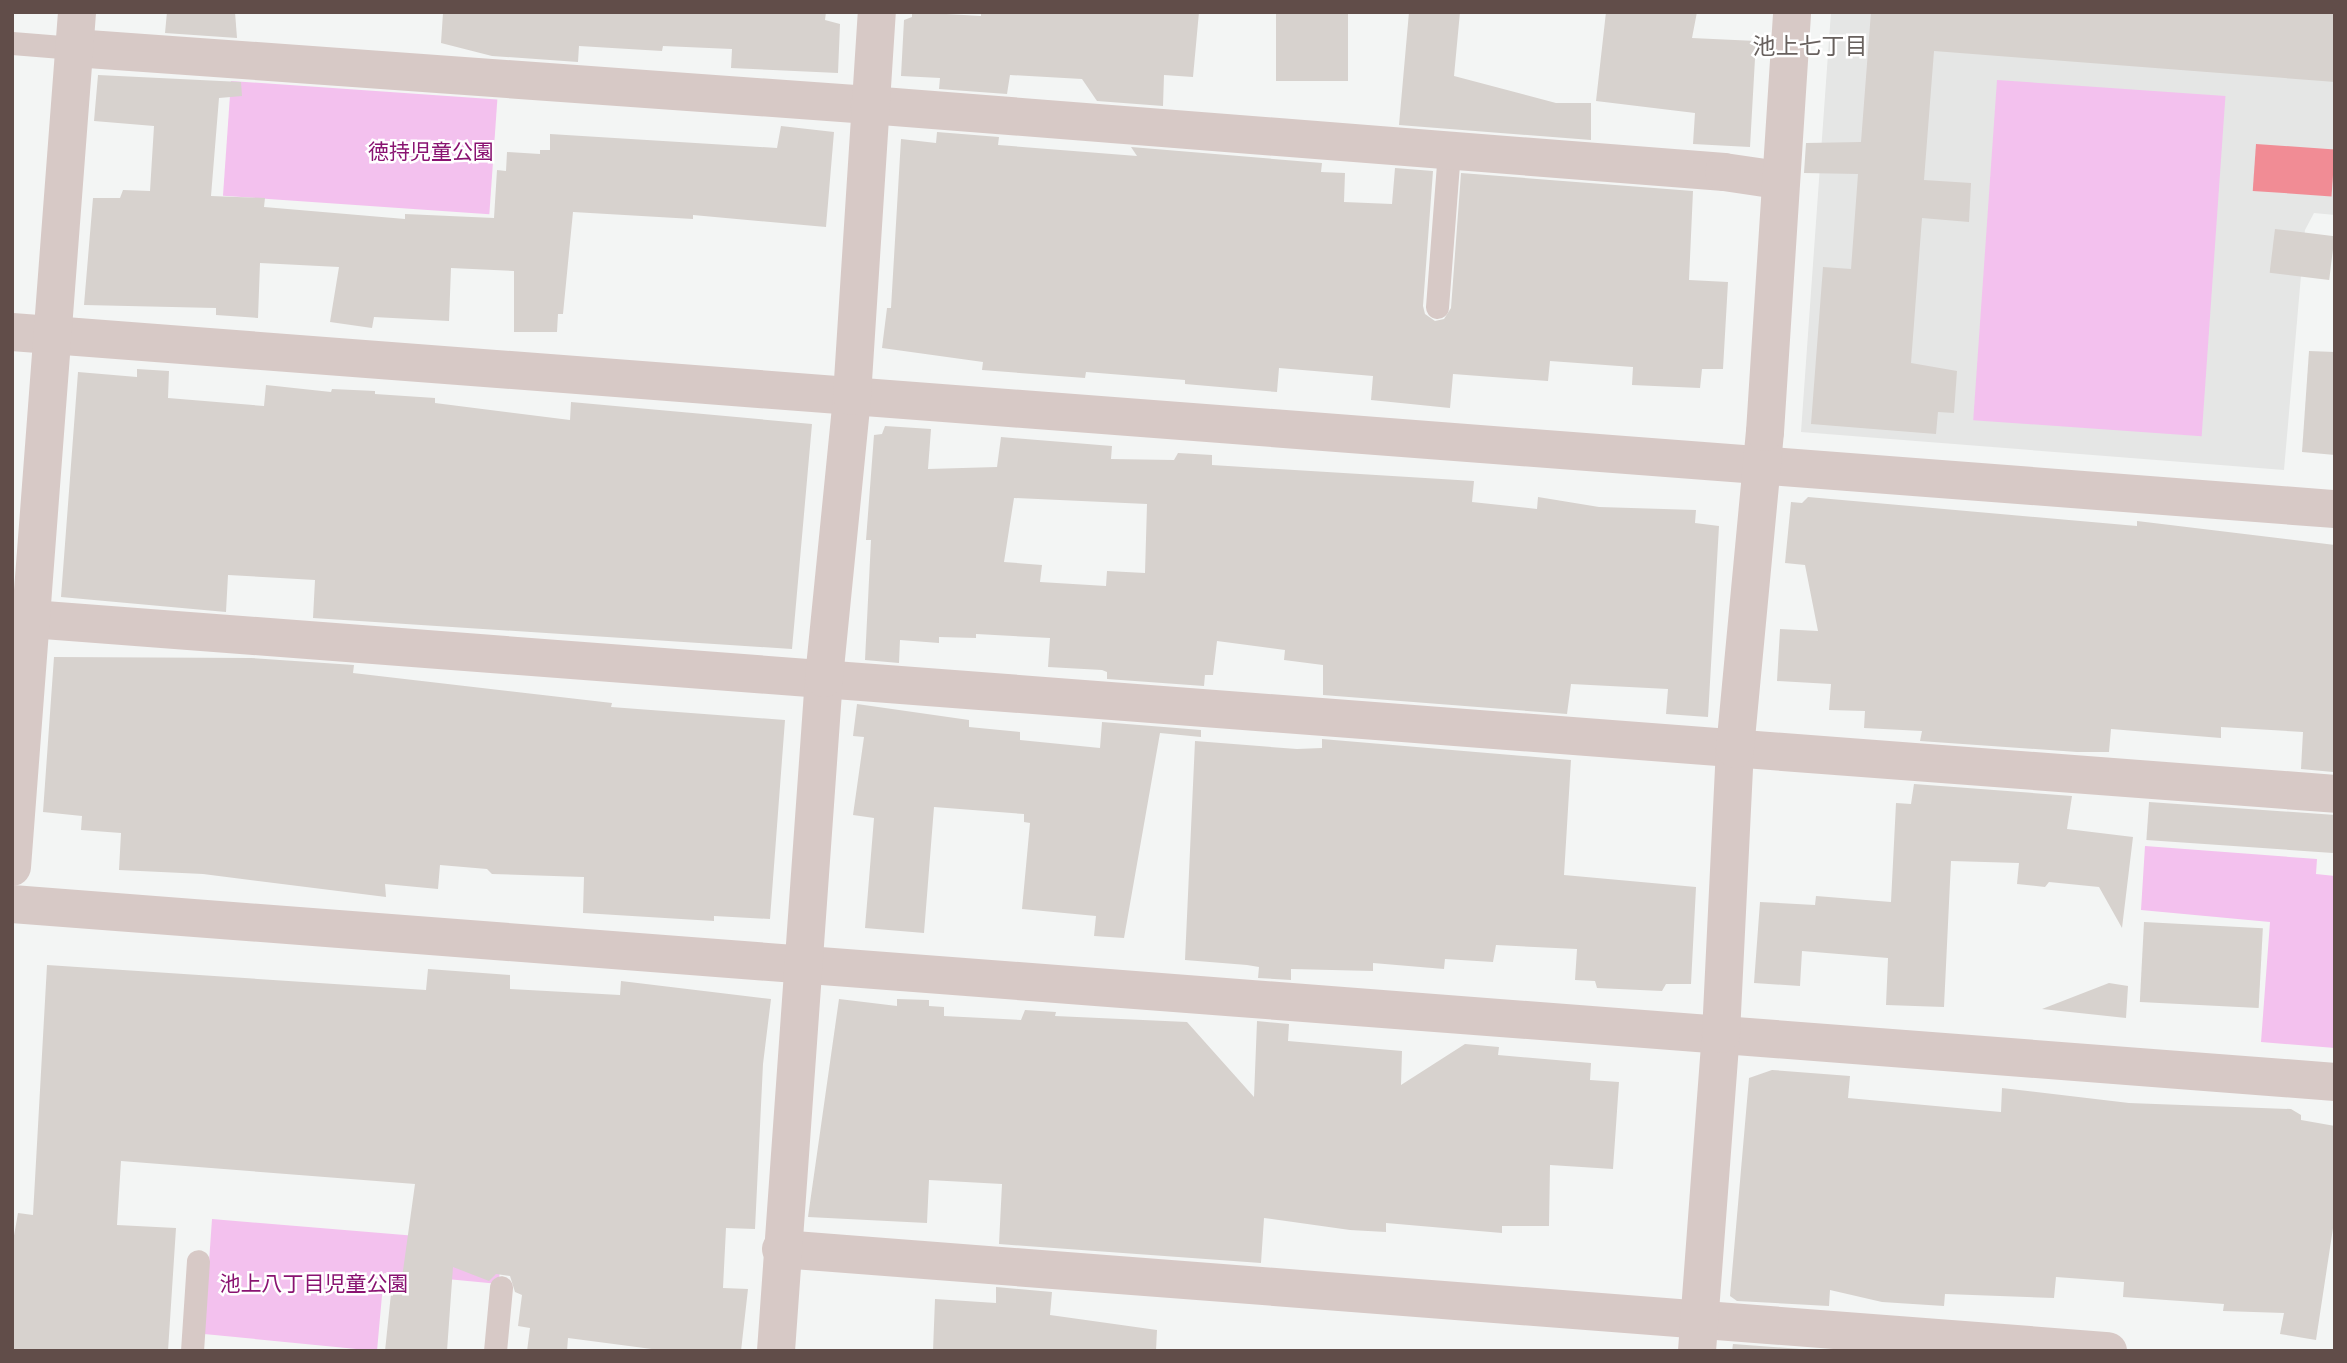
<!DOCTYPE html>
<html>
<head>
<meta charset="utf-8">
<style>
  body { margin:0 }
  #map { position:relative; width:2347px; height:1363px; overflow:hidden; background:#f3f5f4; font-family:Overpass,"Noto Sans JP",sans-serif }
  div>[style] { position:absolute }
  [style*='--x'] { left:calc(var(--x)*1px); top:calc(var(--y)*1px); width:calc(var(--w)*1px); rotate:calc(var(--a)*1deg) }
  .education>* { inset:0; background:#e5e6e5 }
  .green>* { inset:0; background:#f3c1ee; transform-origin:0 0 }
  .water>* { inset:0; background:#f18c95; transform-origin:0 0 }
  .building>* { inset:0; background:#d7d2ce; transform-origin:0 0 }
  .lane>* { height:23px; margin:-11.5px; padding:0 11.5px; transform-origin:11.5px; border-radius:11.5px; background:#d7c9c6 }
  .street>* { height:38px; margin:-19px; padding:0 19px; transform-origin:19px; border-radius:19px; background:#d7c9c6 }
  span { translate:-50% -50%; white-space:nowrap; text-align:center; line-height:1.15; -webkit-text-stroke:5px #fff; paint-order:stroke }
  .park-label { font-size:21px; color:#891371 }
  .neighbourhood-label { font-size:23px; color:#68615e }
  .frame { position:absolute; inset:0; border:14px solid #614d49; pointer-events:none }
</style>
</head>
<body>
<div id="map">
  <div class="education">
    <i style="clip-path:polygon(1831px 12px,2335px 12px,2335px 215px,2314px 213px,2305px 230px,2284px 470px,1801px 432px)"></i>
  </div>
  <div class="green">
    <i style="left:1997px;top:80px;width:229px;height:341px;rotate:4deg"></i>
    <i style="left:231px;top:81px;width:267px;height:115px;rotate:4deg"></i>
    <i style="clip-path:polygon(2145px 846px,2317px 859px,2316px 874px,2335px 876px,2335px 1048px,2261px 1042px,2270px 922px,2141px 910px)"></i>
    <i style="clip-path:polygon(212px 1219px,501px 1243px,499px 1284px,384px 1273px,377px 1351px,204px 1334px)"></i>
  </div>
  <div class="water">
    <i style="left:2256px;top:144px;width:79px;height:47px;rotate:4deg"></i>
  </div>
  <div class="building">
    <i style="clip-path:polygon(167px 12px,235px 12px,237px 38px,165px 33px)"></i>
    <i style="clip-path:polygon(480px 12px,826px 12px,825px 20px,840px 24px,838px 73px,731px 68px,732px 49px,663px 46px,662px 51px,579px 46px,578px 62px,492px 56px,441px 43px,443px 13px)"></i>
    <i style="clip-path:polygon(912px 12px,981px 16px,981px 12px,1199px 12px,1193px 77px,1164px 75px,1163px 106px,1097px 101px,1082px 79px,1010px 75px,1007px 94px,939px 89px,940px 78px,901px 76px,904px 20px,912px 17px)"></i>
    <i style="left:1276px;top:12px;width:72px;height:69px"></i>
    <i style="clip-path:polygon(1409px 12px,1460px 12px,1454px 76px,1556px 103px,1591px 103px,1591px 140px,1399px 125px)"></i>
    <i style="clip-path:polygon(1606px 12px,1697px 12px,1692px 38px,1756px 41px,1750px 147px,1693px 144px,1695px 113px,1596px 101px)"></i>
    <i style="clip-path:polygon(1871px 12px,2335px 12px,2335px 82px,1934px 51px,1924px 180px,1971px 183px,1969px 222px,1922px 218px,1911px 363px,1957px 371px,1954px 413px,1938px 412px,1936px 434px,1811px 424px,1823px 267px,1851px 269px,1858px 174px,1804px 173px,1806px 143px,1861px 142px)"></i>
    <i style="clip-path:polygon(98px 75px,241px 82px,242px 96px,219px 98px,211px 196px,265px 198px,264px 207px,405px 219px,405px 214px,494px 218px,497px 170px,506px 171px,507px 152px,540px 154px,540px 150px,550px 150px,550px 134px,777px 148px,781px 126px,834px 132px,826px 227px,693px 215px,693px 219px,573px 212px,563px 314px,558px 314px,557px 332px,514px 332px,514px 271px,451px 268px,449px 321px,374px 317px,372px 328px,330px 322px,339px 267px,260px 263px,258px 318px,216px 315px,216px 308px,84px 305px,93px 198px,120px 198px,123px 190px,150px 191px,154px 126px,94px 121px)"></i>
    <i style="clip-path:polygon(937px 132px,999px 137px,998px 145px,1137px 156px,1131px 147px,1322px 163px,1321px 172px,1345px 173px,1344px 202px,1392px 204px,1395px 168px,1433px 171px,1423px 306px,1425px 314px,1435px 321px,1444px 319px,1451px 308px,1461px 173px,1693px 191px,1689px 280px,1728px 282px,1723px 369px,1702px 369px,1700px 388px,1632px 385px,1633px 367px,1550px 361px,1548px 381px,1453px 374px,1450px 408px,1371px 400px,1373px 376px,1279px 368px,1277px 392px,1185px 384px,1185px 380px,1086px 372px,1085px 378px,982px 370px,983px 362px,882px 348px,887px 308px,891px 308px,901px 139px,936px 143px)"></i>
    <i style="left:2275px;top:229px;width:60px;height:44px;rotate:7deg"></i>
    <i style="clip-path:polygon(2309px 351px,2335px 352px,2335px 455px,2302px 452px)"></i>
    <i style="clip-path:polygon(137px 369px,169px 371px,168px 398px,264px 406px,266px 385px,331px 392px,332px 389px,375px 391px,375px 394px,435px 398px,435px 403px,570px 420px,571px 402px,812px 424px,792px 649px,313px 618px,315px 580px,228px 575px,226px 612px,61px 597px,78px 372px,137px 377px)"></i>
    <i style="clip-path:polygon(evenodd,885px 426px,931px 429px,928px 469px,997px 467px,1001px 437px,1112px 446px,1111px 459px,1174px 460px,1178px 453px,1212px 455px,1212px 465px,1474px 481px,1472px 502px,1537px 509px,1538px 497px,1599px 507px,1696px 510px,1695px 523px,1719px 526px,1708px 717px,1666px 714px,1668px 689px,1571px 684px,1567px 714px,1323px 695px,1323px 665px,1284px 660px,1285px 650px,1217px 641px,1213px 675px,1205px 675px,1204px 686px,1107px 679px,1107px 672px,1102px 670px,1048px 667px,1050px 638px,976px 634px,976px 638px,939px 637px,939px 643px,900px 640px,899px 663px,865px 660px,871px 540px,866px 540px,874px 435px,882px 434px,885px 426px,1014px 498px,1147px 504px,1145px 573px,1107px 571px,1106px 586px,1040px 582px,1042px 565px,1004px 562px,1014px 498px)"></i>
    <i style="clip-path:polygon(1808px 497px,2137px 526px,2137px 521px,2335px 545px,2333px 772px,2301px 769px,2303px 732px,2221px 727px,2221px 738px,2111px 729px,2109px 752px,2077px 752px,1920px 741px,1922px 731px,1864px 728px,1865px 711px,1829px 710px,1831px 684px,1777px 681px,1780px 629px,1818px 631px,1805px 565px,1785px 563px,1791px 502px,1802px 503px)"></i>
    <i style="clip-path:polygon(54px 657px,251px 658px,354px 665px,353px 673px,612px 703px,611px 707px,785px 720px,770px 919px,714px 916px,714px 921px,583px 913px,584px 877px,492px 874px,487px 869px,440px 865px,438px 889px,385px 884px,386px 897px,203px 874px,119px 870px,121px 833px,81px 830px,82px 816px,43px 812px)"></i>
    <i style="clip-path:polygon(857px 704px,969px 720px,969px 727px,1020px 732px,1020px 740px,1100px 748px,1102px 722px,1201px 730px,1201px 737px,1160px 733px,1124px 938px,1094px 936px,1096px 916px,1022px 909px,1030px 823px,1024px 822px,1024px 814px,934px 807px,924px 933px,865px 928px,874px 818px,853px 815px,864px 737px,853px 736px)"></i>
    <i style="clip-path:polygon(1322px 739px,1571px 760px,1564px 875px,1696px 887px,1691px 984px,1666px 984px,1662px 991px,1597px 988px,1595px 981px,1575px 980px,1577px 949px,1496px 945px,1493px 962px,1445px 959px,1444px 969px,1373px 963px,1373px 971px,1291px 969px,1291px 980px,1258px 978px,1259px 967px,1247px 965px,1185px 960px,1195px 741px,1297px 749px,1322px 748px)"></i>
    <i style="clip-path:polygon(1914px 784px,2072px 796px,2067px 829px,2133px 837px,2122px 928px,2099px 887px,2049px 882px,2045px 887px,2017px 884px,2019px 863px,1951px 861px,1944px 1007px,1886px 1005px,1888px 958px,1802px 951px,1800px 986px,1754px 983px,1760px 902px,1815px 905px,1816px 896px,1891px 902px,1896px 803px,1911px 804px)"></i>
    <i style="left:2149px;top:802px;width:187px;height:38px;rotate:4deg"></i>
    <i style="left:2144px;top:922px;width:119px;height:80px;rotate:3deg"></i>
    <i style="clip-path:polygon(47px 965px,426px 990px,428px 969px,510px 975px,510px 989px,620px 995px,621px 981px,771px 999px,763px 1064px,755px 1229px,726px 1228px,723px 1288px,748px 1289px,741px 1351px,667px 1351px,568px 1338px,567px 1351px,527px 1351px,530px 1328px,518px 1326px,522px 1295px,515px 1292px,510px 1276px,496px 1274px,489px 1281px,453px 1267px,447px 1351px,385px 1351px,392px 1284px,401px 1285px,415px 1184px,121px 1161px,117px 1225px,176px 1228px,168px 1351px,12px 1351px,12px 1247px,18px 1213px,33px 1215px)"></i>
    <i style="clip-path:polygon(2109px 983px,2128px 986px,2126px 1018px,2042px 1009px)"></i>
    <i style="clip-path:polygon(839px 999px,897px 1006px,897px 999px,929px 1000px,929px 1006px,944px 1007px,944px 1016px,1021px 1020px,1025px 1010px,1056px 1012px,1055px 1016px,1187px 1022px,1254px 1097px,1257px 1021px,1289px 1024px,1288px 1041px,1402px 1051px,1401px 1085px,1465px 1044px,1499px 1047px,1498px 1055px,1591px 1063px,1590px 1080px,1619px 1082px,1613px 1169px,1550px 1165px,1549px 1226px,1502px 1226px,1502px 1233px,1386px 1223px,1386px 1232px,1350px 1230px,1264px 1218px,1261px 1263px,999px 1244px,1002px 1184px,929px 1180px,927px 1223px,808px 1217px)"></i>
    <i style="clip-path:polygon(1772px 1070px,1850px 1076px,1848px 1098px,2001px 1112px,2002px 1088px,2129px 1103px,2291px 1109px,2301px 1115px,2301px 1120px,2335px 1126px,2335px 1215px,2316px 1340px,2280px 1334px,2284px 1313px,2223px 1311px,2224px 1304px,2123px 1297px,2124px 1282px,2056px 1277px,2054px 1298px,1945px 1294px,1944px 1306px,1882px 1302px,1830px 1290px,1829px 1306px,1737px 1301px,1730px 1296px,1749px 1078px)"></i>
    <i style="clip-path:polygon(996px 1287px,1052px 1292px,1050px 1315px,1157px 1330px,1156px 1351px,933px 1351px,935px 1299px,996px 1303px)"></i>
    <i style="clip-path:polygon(1733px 1344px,1801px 1349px,1732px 1351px)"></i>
  </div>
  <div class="lane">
    <i style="--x:12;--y:43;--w:62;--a:4.6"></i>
    <i style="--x:1437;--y:307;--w:157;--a:-85.6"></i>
    <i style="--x:192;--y:1351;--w:90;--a:-86.2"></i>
    <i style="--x:495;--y:1351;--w:64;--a:-84.6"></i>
  </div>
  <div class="street">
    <i style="--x:74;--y:48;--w:797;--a:4.1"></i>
    <i style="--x:869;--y:105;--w:858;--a:4.48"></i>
    <i style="--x:1724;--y:172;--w:56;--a:8.3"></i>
    <i style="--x:12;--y:332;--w:2330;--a:4.36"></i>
    <i style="--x:31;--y:619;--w:2311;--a:4.34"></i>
    <i style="--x:12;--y:867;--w:857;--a:-85.65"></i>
    <i style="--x:12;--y:904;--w:2330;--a:4.38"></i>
    <i style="--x:781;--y:1249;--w:1331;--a:4.4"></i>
    <i style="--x:776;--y:1351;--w:675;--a:-85.92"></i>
    <i style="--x:824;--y:678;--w:283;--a:-84.3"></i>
    <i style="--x:852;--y:396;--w:385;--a:-86.3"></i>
    <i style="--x:1697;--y:1351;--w:318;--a:-85.7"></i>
    <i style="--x:1721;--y:1034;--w:285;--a:-87.2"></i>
    <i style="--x:1735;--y:749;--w:318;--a:-84.6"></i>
    <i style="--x:1765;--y:432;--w:421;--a:-86.3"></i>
  </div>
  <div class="park-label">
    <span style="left:431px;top:154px">徳持児童公園</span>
    <span style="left:314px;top:1286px">池上八丁目児童公園</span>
  </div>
  <div class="neighbourhood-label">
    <span style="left:1810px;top:49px">池上七丁目</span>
  </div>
  <div class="frame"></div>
</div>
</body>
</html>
